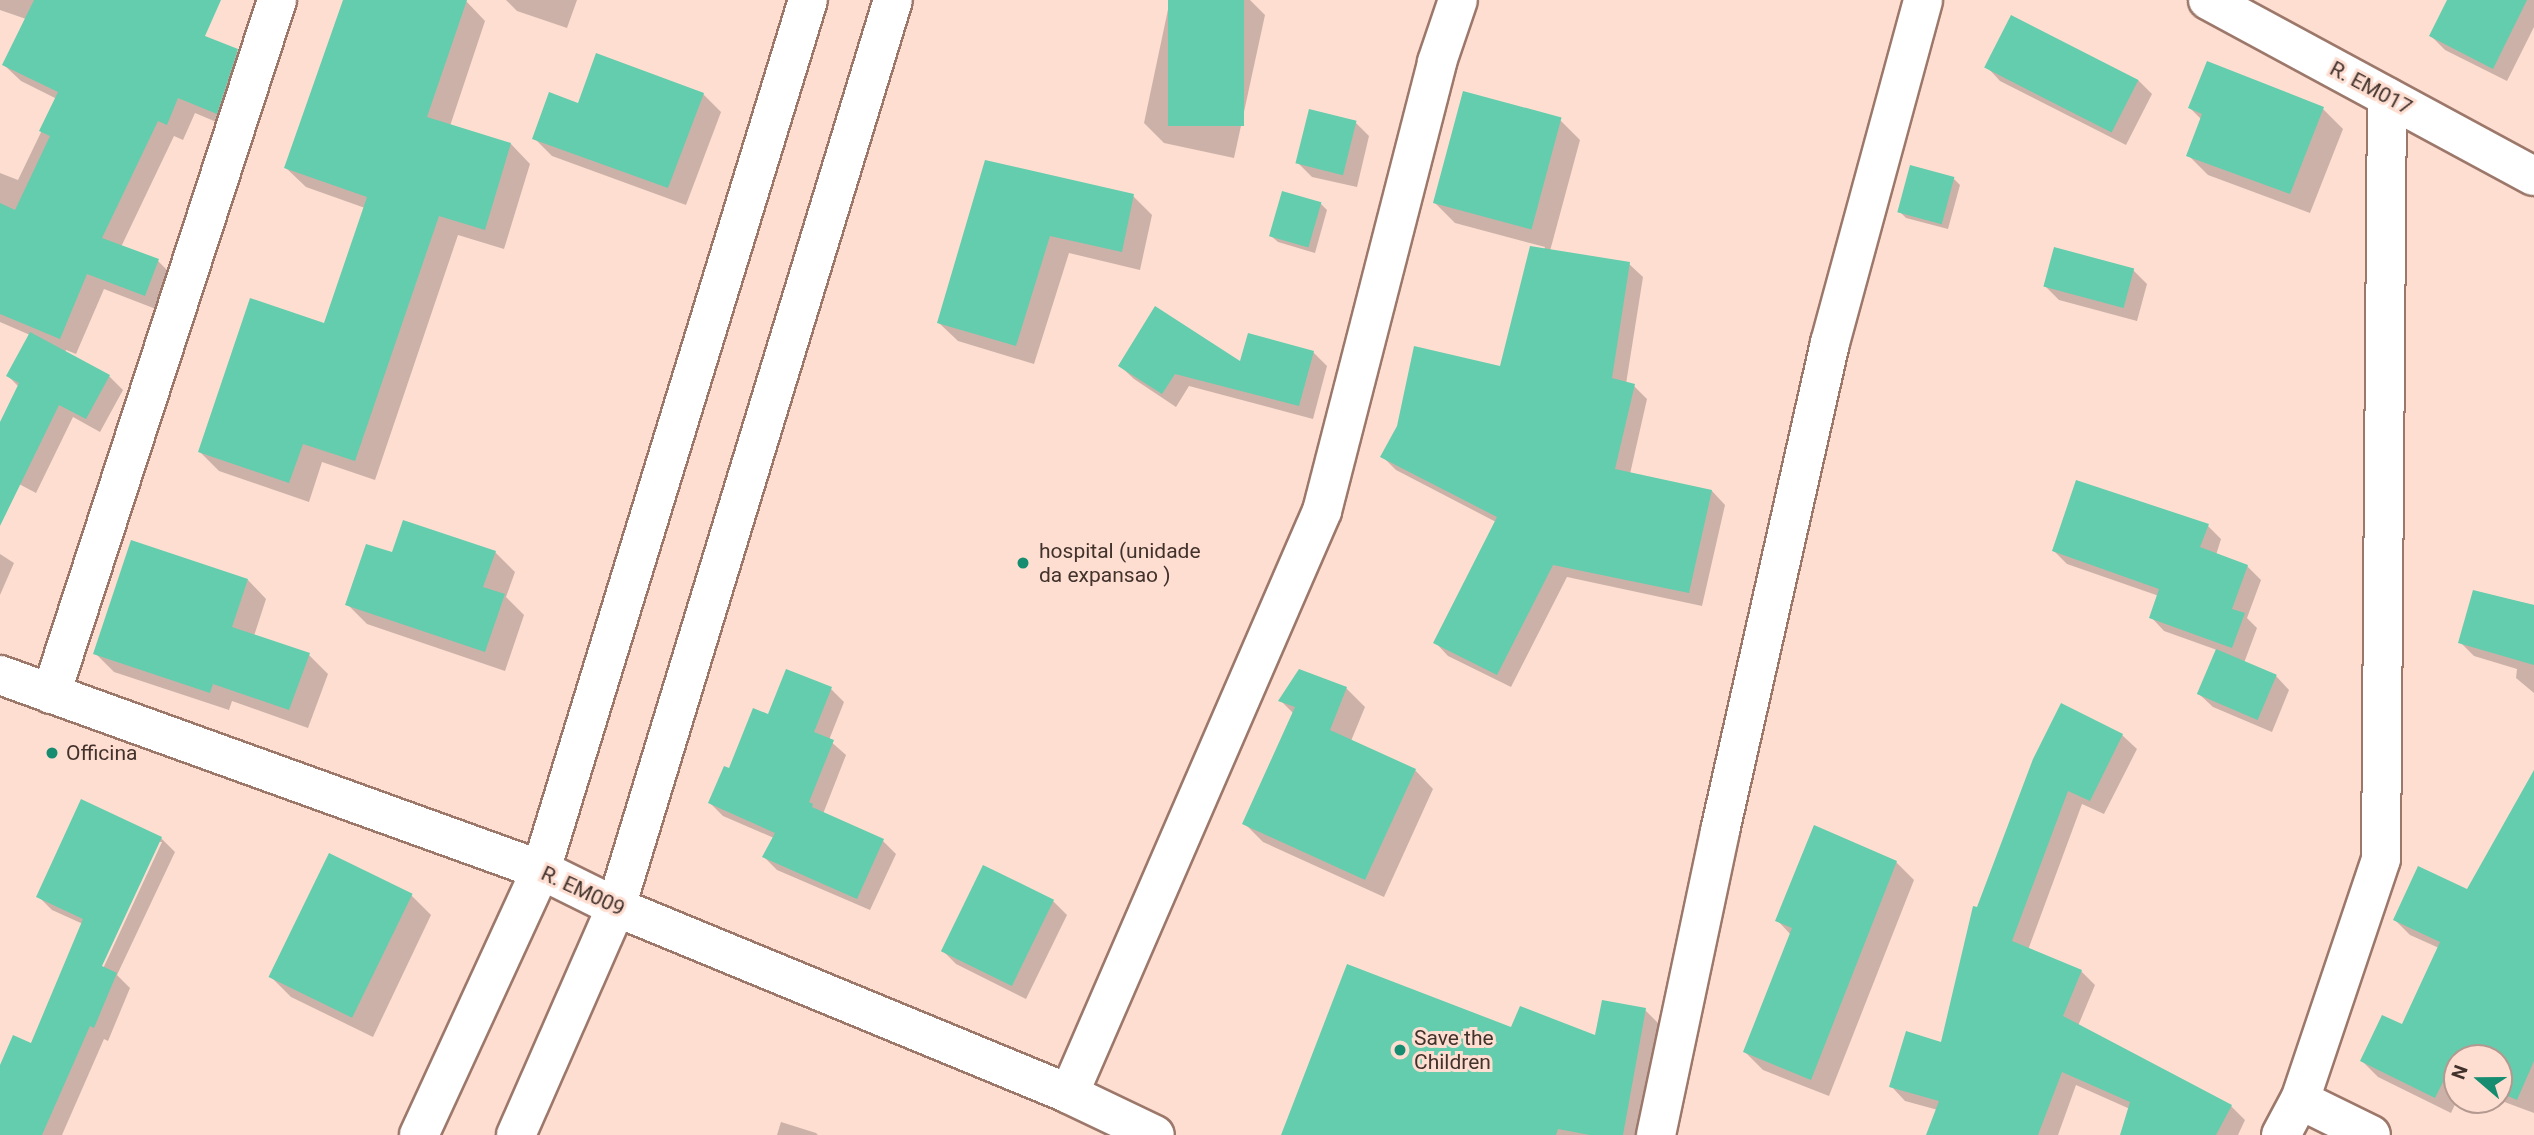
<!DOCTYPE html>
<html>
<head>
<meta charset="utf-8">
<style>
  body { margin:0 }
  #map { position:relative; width:2534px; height:1135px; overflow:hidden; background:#ffded2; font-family:Roboto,sans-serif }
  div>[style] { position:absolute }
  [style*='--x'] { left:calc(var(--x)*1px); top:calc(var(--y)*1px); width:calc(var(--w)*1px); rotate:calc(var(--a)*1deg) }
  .shadow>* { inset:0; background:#0003 }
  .building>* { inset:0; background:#64cdad; transform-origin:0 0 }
  .roads { filter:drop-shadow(2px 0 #9c786b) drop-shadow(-2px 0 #9c786b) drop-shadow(0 2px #9c786b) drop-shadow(0 -2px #9c786b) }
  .minor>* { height:38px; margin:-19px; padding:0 19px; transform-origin:19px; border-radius:19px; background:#fff }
  .dots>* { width:19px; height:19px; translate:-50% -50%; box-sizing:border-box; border:4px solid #ffded2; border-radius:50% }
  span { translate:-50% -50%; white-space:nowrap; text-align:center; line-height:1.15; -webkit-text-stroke:6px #ffded2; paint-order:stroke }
  .street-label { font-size:21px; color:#42322c }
  .poi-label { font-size:21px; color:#42322c }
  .left { translate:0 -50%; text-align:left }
  .north { position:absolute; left:2443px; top:1044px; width:70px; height:70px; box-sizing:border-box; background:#ffded2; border:2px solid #b39990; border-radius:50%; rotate:290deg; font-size:19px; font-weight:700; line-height:28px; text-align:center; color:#42322c }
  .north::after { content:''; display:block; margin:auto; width:24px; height:32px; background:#168d70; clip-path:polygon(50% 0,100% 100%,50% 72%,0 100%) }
</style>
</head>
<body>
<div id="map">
  <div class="shadow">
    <i style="clip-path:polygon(0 0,111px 0,237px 51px,253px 67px,233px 129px,195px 113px,183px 140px,174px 136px,121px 247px,158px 261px,174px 277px,161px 311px,104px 289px,76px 354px,66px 350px,65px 352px,109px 376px,123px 390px,100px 432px,73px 417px,36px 493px,0 474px,0 426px,19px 387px,8px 376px,30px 335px,0 322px,0 173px,18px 180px,57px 99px,21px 81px,4px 65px,26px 19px,0 10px)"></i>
    <i style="clip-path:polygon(345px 0,466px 1px,485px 21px,450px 126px,511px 144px,530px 164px,504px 249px,458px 235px,375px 480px,322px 462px,309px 502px,219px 471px,200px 452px,325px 325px,365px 208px,306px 187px,286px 168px)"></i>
    <i style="clip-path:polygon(506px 0,577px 0,567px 28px,517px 11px)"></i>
    <i style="clip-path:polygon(1170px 0,1250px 0,1265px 15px,1234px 158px,1164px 143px,1144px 123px)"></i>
    <i style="clip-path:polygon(2449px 0,2534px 0,2534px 27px,2507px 81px,2445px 50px,2431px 36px)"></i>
    <i style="clip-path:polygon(1987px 67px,2138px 80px,2152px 94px,2126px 145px,2000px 81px)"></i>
    <i style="clip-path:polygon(703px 94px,721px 112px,686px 205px,552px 156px,534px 138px,579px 106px)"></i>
    <i style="clip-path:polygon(2190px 108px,2323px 109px,2343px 129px,2310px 213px,2208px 175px,2188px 155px,2202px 120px)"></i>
    <i style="clip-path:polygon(1560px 120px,1580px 140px,1550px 251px,1629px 264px,1643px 277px,1626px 384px,1634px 386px,1647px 399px,1630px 474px,1712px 491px,1725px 505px,1702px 606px,1567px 577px,1511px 687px,1448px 656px,1435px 642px,1496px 522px,1396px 470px,1383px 457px,1501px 368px,1545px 247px,1455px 223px,1435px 203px)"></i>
    <i style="clip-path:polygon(1355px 122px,1369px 136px,1357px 187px,1312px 177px,1298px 163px)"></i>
    <i style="clip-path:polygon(986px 162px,1133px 196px,1152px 215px,1140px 270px,1069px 253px,1034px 364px,958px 341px,939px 323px)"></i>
    <i style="clip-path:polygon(1953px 178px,1960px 185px,1948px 229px,1906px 218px,1899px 211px)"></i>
    <i style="clip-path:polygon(1320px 203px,1327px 210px,1315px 253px,1278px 242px,1271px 236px)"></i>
    <i style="clip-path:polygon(2133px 270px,2147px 284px,2137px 321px,2059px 300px,2045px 286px)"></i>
    <i style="clip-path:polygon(1313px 352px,1327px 366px,1313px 419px,1189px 386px,1176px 407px,1134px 379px,1120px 366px,1242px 363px)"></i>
    <i style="clip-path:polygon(2208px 526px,2221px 539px,2216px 555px,2247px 566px,2261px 580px,2247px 618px,2257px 628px,2244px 663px,2276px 676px,2289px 690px,2272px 732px,2213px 707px,2199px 694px,2217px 650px,2164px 631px,2151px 617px,2159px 596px,2067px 564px,2054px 551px)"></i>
    <i style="clip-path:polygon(495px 552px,515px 572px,506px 597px,524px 615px,505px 671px,367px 624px,347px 604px,393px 555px)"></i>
    <i style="clip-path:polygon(0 554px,14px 563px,0 595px)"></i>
    <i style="clip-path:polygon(248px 580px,266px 599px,254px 636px,309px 655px,328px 674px,308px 728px,232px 701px,229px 710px,114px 672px,95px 653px)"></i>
    <i style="clip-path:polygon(2475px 592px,2534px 605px,2534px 693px,2516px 678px,2517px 669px,2474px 656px,2460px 642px)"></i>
    <i style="clip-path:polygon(1346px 688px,1365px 707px,1351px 741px,1415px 770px,1433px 789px,1384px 897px,1263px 842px,1244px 823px,1294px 714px,1280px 700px)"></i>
    <i style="clip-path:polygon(831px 689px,844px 702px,829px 740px,846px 755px,823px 814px,883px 841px,896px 854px,870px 910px,777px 870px,764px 857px,774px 838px,723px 816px,710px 803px,769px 716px)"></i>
    <i style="clip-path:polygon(2122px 735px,2137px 749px,2104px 814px,2082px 804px,2028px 950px,2081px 971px,2095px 985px,2078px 1026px,2231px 1106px,2245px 1120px,2238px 1135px,2122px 1135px,2130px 1109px,2076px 1085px,2058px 1135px,1928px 1135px,1938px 1110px,1905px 1101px,1891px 1086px,1943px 1044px,1978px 909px,2035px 759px)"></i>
    <i style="clip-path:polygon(2534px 783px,2534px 1113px,2499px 1100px,2499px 1058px,2457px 1058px,2457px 1100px,2451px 1113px,2378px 1077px,2362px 1061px,2402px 1026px,2439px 948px,2410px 935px,2395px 920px,2467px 891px)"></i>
    <i style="clip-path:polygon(evenodd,161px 838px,175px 852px,117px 975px,130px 988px,108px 1041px,104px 1039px,62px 1135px,0 1135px,0 1069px,32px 1045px,83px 924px,52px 910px,38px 896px,161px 838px,158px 842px,162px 842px,100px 975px,96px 973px,158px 842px)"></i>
    <i style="clip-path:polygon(1896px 862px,1914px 880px,1829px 1096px,1763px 1070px,1745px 1052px,1791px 935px,1777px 920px)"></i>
    <i style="clip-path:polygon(411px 895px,431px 915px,373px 1037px,291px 997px,271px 977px)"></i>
    <i style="clip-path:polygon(1053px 901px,1067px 915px,1026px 999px,956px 964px,943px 951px)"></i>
    <i style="clip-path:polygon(1645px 1010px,1667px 1032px,1648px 1135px,1283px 1135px,1512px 1030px,1597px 1037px)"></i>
    <i style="clip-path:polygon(781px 1122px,816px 1133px,818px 1135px,777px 1135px)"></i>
  </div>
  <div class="building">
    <i style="clip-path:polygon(34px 0,221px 0,205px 36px,238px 49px,217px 114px,178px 98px,167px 125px,158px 121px,102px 238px,159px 259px,145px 296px,87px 274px,60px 339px,0 314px,0 203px,15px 210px,50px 136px,39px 131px,58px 92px,2px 65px)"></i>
    <i style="clip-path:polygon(343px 0,467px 0,427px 117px,511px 143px,485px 230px,439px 216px,355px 461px,303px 444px,289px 483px,198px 452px,250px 298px,324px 323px,367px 197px,284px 168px)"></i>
    <i style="left:1168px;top:0;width:76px;height:126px"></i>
    <i style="clip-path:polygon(2447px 0,2527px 0,2493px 69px,2429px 36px)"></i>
    <i style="left:2011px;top:15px;width:143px;height:59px;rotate:27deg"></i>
    <i style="clip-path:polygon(596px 53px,704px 93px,668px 188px,532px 139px,549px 92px,578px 103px)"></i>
    <i style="clip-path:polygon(2207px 61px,2324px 107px,2290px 194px,2186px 156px,2202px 114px,2188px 108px)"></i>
    <i style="left:1463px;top:91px;width:102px;height:116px;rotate:15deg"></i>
    <i style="left:1309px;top:109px;width:49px;height:56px;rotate:14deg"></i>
    <i style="clip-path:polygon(985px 160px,1134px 194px,1122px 252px,1050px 236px,1016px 346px,937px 323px)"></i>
    <i style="left:1910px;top:165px;width:46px;height:49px;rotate:15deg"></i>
    <i style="left:1282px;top:191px;width:41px;height:47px;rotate:16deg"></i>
    <i style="clip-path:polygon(1530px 246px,1630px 262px,1612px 378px,1635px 384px,1615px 469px,1712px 490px,1689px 593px,1553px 565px,1497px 675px,1433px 643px,1497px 517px,1380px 457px,1397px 426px,1414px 346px,1500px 366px)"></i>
    <i style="left:2054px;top:247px;width:83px;height:41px;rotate:15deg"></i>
    <i style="clip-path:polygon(1155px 306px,1240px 361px,1248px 333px,1314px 351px,1299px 406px,1175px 374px,1162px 394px,1118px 366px)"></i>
    <i style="clip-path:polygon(30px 332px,110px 375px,86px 419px,59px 405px,0 526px,0 422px,19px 383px,6px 376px)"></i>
    <i style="clip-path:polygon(2076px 480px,2209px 524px,2200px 547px,2248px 565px,2232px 609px,2245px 613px,2232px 648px,2149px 618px,2159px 589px,2052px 551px)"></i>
    <i style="clip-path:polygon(403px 520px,496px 551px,483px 587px,505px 594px,485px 652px,345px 605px,366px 544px,392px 552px)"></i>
    <i style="clip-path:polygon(131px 540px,248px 579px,232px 627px,310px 653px,289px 710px,213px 684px,210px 693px,93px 654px)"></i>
    <i style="clip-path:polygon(2473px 590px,2534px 605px,2534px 665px,2458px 643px)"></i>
    <i style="left:2216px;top:649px;width:66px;height:49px;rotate:23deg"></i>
    <i style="clip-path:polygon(786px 669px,832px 687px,814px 732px,834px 740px,809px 802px,813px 804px,812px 807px,884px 839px,857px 899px,762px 857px,775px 833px,708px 803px,724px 766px,729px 768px,753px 708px,768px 714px)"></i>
    <i style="clip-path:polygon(1299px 669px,1347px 687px,1330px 730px,1416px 769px,1365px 880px,1242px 824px,1295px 707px,1278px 701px)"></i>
    <i style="clip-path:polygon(2061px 703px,2123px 734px,2090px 801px,2068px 791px,2012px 941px,2082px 970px,2063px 1016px,2232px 1105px,2216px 1135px,2120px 1135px,2130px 1102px,2062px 1072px,2038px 1135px,1926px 1135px,1939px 1101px,1889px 1087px,1906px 1031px,1941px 1042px,1973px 906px,1977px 907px,2033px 759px)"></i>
    <i style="clip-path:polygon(2534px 770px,2534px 1061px,2517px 1100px,2499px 1092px,2499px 1058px,2457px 1058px,2457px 1074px,2449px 1070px,2435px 1098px,2360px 1061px,2382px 1015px,2402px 1024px,2440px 942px,2393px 920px,2418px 866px,2467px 889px)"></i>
    <i style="clip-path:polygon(81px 799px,162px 837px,102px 966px,117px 973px,94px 1028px,90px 1026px,42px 1135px,0 1135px,0 1065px,13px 1035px,31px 1043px,83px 919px,36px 897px)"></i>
    <i style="clip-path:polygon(1814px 825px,1897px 861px,1811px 1080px,1743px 1052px,1792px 928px,1775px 921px)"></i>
    <i style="left:329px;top:853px;width:93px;height:138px;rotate:26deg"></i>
    <i style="left:983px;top:865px;width:79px;height:96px;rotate:26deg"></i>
    <i style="clip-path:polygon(1347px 964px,1511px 1027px,1520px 1006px,1595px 1035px,1602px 1000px,1646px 1008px,1623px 1135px,1590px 1135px,1558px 1129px,1556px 1135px,1281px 1135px)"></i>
  </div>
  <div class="roads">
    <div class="minor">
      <i style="--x:2208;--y:0;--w:370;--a:28.4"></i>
      <i style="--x:0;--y:675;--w:575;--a:19.82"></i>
      <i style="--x:541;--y:870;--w:84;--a:26.3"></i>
      <i style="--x:616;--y:907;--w:490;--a:22.4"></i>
      <i style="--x:1069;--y:1094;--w:95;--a:25.5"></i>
      <i style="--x:51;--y:694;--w:730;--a:-71.96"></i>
      <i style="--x:1069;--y:1094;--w:636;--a:-66.54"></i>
      <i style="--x:1322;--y:511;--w:463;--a:-75.6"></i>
      <i style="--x:1437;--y:62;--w:65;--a:-71.3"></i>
      <i style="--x:2300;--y:1100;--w:79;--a:26.2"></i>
      <i style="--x:419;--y:1135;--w:292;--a:-65.3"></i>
      <i style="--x:541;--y:870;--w:910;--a:-72.94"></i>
      <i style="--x:516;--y:1135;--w:249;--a:-66.3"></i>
      <i style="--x:616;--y:907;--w:948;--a:-73.02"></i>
      <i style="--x:1656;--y:1135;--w:311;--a:-78.1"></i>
      <i style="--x:1720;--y:831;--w:500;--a:-77.3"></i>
      <i style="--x:1830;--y:343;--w:355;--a:-74.8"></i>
      <i style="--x:2281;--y:1135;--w:40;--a:-62"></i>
      <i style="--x:2300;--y:1100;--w:254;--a:-71.4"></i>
      <i style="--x:2381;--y:859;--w:762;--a:-89.55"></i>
    </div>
  </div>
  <div class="dots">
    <i style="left:1023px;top:563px;background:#168d70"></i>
    <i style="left:52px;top:753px;background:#168d70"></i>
    <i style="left:1400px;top:1050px;background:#168d70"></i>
  </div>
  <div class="street-label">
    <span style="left:2371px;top:88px;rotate:28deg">R. EM017</span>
    <span style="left:583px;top:891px;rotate:25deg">R. EM009</span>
  </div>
  <div class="poi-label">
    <span class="left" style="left:1039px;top:563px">hospital (unidade<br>da expansao )</span>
    <span class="left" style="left:66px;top:753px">Officina</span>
    <span class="left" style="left:1414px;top:1050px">Save the<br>Children</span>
  </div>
  <div class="north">N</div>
</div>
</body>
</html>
